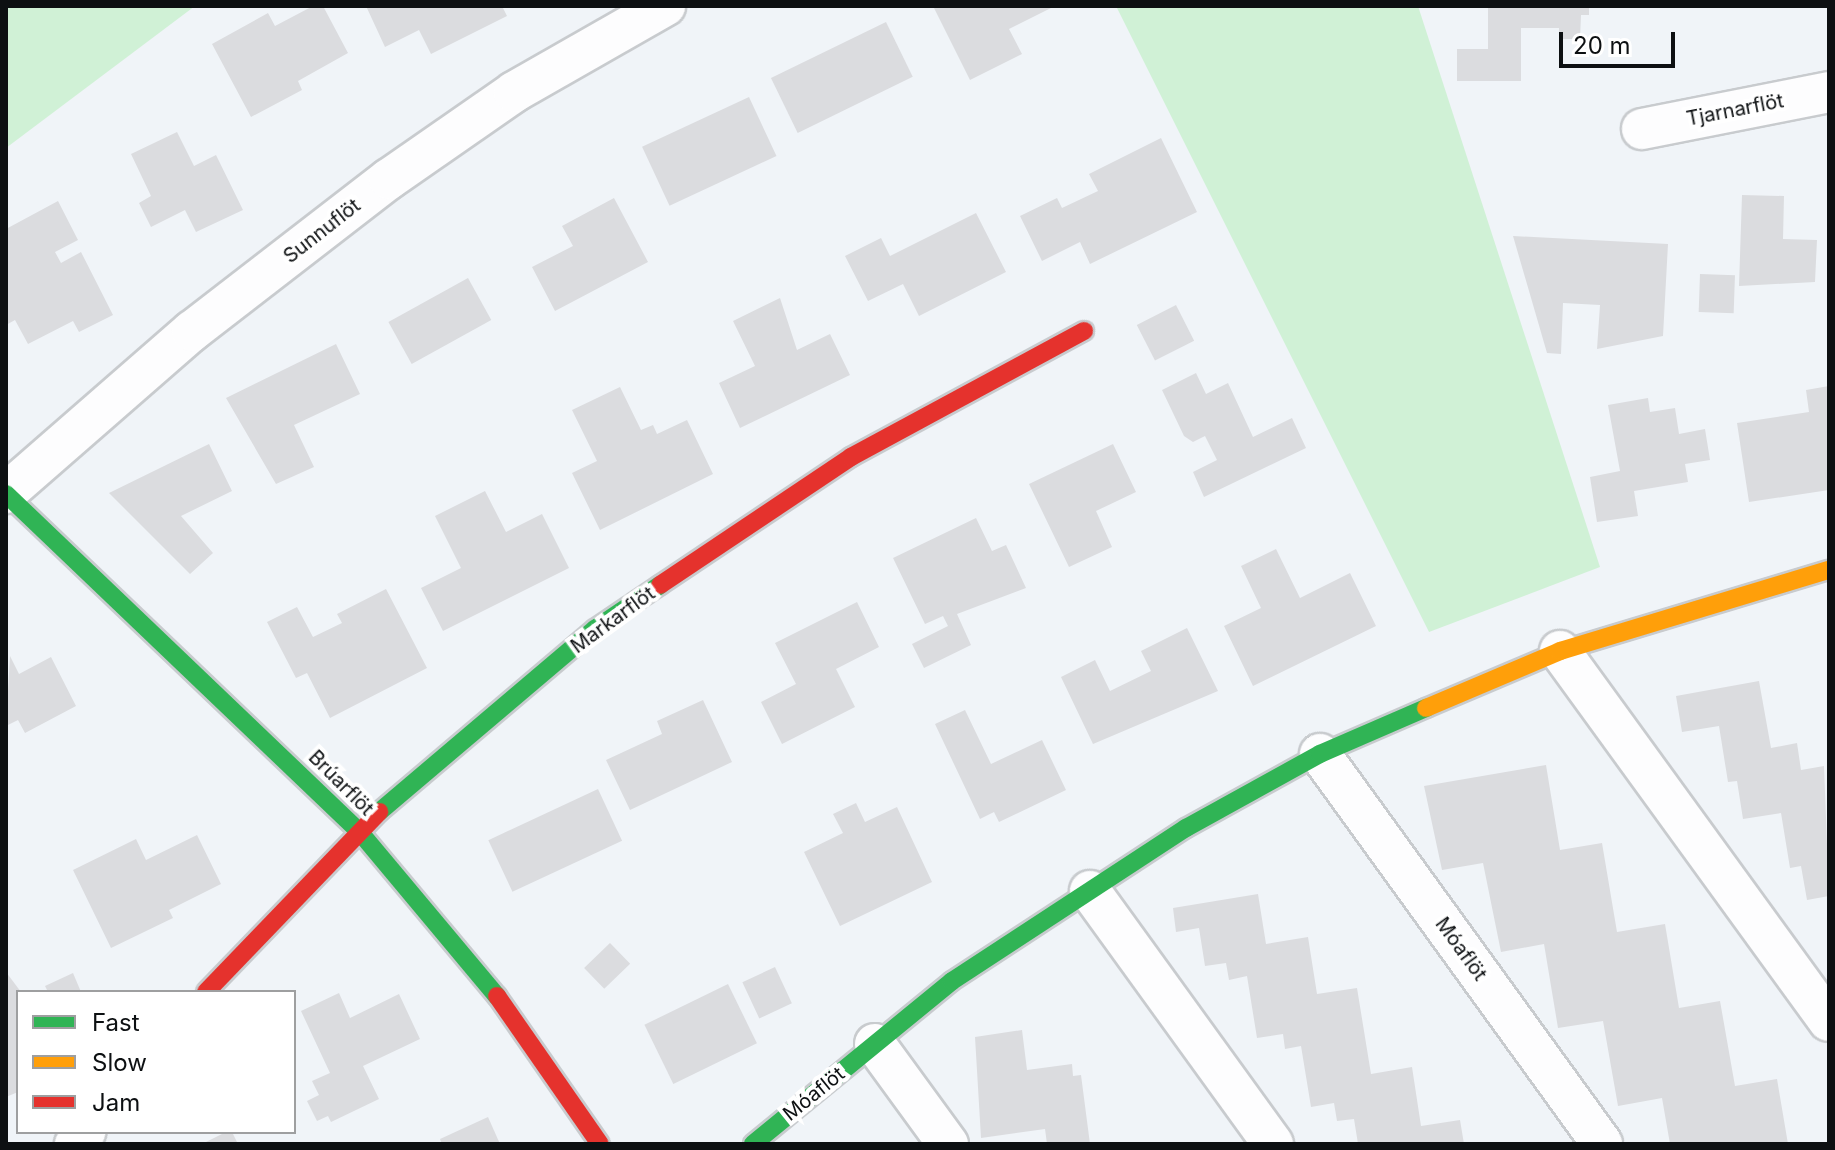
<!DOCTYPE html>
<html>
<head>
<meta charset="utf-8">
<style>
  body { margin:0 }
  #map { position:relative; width:1835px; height:1150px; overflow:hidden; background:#f0f4f8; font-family:Inter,sans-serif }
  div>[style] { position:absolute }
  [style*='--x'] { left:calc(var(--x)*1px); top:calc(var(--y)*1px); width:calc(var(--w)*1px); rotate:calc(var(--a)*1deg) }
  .green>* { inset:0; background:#d0f1d6 }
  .building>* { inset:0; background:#dbdcdf; transform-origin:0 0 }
  .roads { filter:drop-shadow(2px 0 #c8cbce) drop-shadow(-2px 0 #c8cbce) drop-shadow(0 2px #c8cbce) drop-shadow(0 -2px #c8cbce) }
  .street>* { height:40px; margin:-20px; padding:0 20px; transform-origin:20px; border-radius:20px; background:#fdfdfe }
  .fast>* { height:18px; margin:-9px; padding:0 9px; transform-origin:9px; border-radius:9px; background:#30b455 }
  .slow>* { height:18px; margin:-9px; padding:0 9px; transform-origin:9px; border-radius:9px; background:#ff9f0a }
  .jam>* { height:18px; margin:-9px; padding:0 9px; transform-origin:9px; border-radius:9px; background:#e5322d }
  span { translate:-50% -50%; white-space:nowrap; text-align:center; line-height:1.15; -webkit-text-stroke:8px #fff; paint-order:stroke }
  .street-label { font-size:20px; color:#0d1012 }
  .frame { position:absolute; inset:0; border:8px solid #0d1012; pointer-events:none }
  .legend { position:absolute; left:16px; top:990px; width:280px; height:144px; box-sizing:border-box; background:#fff; border:2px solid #9e9fa0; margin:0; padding:10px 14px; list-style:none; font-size:24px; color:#0d1012 }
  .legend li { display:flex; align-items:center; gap:16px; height:40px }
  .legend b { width:40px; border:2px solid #9e9fa0 }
  .scale { position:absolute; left:1559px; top:32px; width:116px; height:36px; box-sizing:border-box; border:4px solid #0d1012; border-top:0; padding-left:10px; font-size:24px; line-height:28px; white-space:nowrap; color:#0d1012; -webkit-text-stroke:6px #fff; paint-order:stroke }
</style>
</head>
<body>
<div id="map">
  <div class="green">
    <i style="clip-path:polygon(6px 6px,195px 6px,6px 148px)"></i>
    <i style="clip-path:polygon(1116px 6px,1418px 6px,1600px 567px,1429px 632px)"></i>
  </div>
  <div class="building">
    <i style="clip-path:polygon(313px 6px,323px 6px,348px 53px,298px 81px,302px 90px,251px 117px,212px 44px,268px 13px,275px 26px)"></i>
    <i style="clip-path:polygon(366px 6px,502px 6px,507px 16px,431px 54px,419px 30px,385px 47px)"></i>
    <i style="clip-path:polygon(933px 6px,1055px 6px,1009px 29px,1022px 54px,970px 80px)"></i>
    <i style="clip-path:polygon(1488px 6px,1589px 6px,1589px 15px,1581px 15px,1580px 39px,1559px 39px,1559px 28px,1521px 28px,1521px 81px,1457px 81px,1457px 49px,1488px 49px)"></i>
    <i style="left:886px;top:22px;width:61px;height:128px;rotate:64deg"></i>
    <i style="left:749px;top:97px;width:65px;height:118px;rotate:65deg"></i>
    <i style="clip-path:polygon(177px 132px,194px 166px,216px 155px,243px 210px,196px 232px,185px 210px,151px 227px,139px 203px,151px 196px,131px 154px)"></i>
    <i style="clip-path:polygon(1161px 138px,1197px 212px,1090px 264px,1080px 242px,1042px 261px,1020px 216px,1057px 198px,1062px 208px,1098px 191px,1089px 174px)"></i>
    <i style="clip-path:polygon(1742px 195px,1784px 196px,1783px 239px,1817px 240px,1815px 282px,1739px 286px)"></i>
    <i style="clip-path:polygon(614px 198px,648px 262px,555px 311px,532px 267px,573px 246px,562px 226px)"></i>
    <i style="clip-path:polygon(58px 201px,78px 240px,55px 252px,61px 263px,81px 252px,113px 315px,79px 332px,73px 321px,28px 344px,15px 320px,6px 325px,6px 229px)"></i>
    <i style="clip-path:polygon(976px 213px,1006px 272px,919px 316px,903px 284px,868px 301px,845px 256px,881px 238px,890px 256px)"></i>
    <i style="clip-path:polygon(1513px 236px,1668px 244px,1663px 336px,1597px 349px,1600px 305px,1563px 303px,1561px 354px,1547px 353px)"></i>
    <i style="left:1700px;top:274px;width:35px;height:38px;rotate:2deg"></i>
    <i style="left:468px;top:278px;width:48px;height:91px;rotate:61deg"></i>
    <i style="clip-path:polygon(780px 298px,797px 350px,830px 334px,850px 375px,740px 428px,719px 383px,755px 366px,733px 321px)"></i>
    <i style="left:1176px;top:305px;width:40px;height:44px;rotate:63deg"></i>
    <i style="clip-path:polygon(336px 344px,360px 394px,294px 425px,314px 467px,276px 484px,226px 398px)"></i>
    <i style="clip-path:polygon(1196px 373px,1206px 394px,1228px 383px,1253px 437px,1292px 418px,1306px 448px,1204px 497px,1193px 472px,1217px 460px,1205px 436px,1193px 442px,1184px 436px,1162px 390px)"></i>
    <i style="clip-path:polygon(1829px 386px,1829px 490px,1749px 502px,1737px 423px,1809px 412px,1806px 390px)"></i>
    <i style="clip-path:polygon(620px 387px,641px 430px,653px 425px,657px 434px,687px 420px,713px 474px,600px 530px,572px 473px,597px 461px,572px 410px)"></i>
    <i style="clip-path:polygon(1648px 398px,1650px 412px,1675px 408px,1679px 434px,1705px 429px,1710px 460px,1685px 464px,1688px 482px,1634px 491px,1638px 516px,1597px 522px,1590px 477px,1620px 471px,1608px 405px)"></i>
    <i style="clip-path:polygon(209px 444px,232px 491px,181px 516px,213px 553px,190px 574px,109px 493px)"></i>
    <i style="clip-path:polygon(1113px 444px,1136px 492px,1096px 511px,1112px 547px,1069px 567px,1029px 484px)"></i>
    <i style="clip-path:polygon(485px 491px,506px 532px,542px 514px,569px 568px,443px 631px,421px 588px,461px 568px,435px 516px)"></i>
    <i style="clip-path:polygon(976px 518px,992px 551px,1006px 545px,1026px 588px,957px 614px,971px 645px,924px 668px,912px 644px,948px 626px,943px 616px,925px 624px,893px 558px)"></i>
    <i style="clip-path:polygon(1276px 549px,1300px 598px,1350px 573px,1376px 626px,1253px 686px,1224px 626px,1261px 608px,1241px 566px)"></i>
    <i style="clip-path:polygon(386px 589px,427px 668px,330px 718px,307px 673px,296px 678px,267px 622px,297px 607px,313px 637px,342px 623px,337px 614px)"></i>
    <i style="clip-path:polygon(857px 602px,879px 647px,836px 669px,855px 707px,782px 744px,761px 702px,796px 684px,775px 643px)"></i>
    <i style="clip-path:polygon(1187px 628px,1218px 691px,1093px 744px,1061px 677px,1095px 660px,1110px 691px,1151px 671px,1141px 651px)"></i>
    <i style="clip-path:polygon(10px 656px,19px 674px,51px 657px,76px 706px,25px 733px,18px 720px,6px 726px)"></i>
    <i style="clip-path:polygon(1759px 681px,1771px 748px,1797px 743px,1801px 770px,1824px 766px,1829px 896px,1807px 900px,1801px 866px,1790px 868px,1781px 813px,1743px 819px,1737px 781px,1728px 782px,1719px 726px,1682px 732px,1676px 696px)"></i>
    <i style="clip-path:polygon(703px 700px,732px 762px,630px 810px,606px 760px,662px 734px,657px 721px)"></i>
    <i style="clip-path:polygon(965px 710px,991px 764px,1042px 740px,1066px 790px,999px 822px,994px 812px,980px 819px,935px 724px)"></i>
    <i style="clip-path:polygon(1546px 765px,1560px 850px,1602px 843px,1617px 932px,1665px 924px,1679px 1008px,1720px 1001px,1735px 1086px,1777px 1079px,1788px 1144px,1670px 1144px,1662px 1098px,1618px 1106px,1603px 1021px,1558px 1028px,1544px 944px,1501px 952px,1483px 863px,1442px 870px,1424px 786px)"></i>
    <i style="left:598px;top:789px;width:57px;height:121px;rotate:65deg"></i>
    <i style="clip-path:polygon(856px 803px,865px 822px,897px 807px,932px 882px,840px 926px,804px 852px,843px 833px,833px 814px)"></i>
    <i style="clip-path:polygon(197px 835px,221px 884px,169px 910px,173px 918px,111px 948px,73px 870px,136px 839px,146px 860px)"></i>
    <i style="clip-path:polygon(1258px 894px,1266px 944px,1308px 937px,1317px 994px,1357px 988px,1371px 1074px,1412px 1067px,1421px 1126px,1460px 1120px,1464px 1144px,1358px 1144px,1354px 1119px,1337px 1121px,1334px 1103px,1311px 1107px,1301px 1046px,1285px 1049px,1283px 1034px,1257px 1038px,1247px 976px,1229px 980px,1226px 963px,1205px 966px,1199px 928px,1176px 932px,1173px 908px)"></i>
    <i style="left:610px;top:943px;width:29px;height:36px;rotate:46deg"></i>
    <i style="left:775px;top:967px;width:40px;height:36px;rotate:65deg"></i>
    <i style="clip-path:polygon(6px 972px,21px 992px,18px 1092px,6px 1097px)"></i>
    <i style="clip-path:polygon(73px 973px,81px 992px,48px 992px,45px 986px)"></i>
    <i style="left:728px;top:984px;width:66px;height:93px;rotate:64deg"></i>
    <i style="clip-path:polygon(339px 993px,350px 1018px,399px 994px,420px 1039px,363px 1066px,379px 1099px,331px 1122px,328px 1116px,317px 1121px,307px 1101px,319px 1095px,312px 1081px,330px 1073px,301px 1011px)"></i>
    <i style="clip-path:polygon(1022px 1030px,1027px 1070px,1072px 1064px,1073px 1076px,1081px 1075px,1090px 1144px,1047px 1144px,1045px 1129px,981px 1138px,975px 1037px)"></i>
    <i style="clip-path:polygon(488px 1117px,500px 1144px,442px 1144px,440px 1139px)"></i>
    <i style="clip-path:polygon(232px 1132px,238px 1144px,202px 1144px,226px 1132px)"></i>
  </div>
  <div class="roads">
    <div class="street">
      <i style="--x:1642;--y:129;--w:191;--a:-11.2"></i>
      <i style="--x:6;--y:493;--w:247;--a:-41.1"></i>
      <i style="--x:192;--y:331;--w:249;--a:-37.7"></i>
      <i style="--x:389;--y:179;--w:152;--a:-34.8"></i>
      <i style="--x:514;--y:92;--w:174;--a:-29.7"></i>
      <i style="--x:1560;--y:651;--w:457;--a:54"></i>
      <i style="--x:1320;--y:754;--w:481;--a:54.1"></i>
      <i style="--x:1090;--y:891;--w:312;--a:54.1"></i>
      <i style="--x:875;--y:1044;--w:124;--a:53.9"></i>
      <i style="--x:75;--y:1144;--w:16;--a:-50"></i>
    </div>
    <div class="fast">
      <i style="--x:6;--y:494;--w:487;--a:43.7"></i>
      <i style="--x:358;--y:830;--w:217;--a:50.1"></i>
      <i style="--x:379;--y:812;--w:283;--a:-40.3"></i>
      <i style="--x:595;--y:629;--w:78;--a:-34.1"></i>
      <i style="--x:753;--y:1144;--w:257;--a:-39.3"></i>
      <i style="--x:952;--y:981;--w:280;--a:-33.2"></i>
      <i style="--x:1186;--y:828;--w:153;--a:-28.9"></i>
      <i style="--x:1320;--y:754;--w:116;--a:-23.5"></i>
    </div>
    <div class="slow">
      <i style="--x:1426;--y:708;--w:146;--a:-23"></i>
      <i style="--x:1560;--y:651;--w:281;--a:-16.8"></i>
    </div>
    <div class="jam">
      <i style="--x:660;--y:585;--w:230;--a:-33.8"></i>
      <i style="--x:851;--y:457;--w:265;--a:-28.4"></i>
      <i style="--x:206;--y:992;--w:250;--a:-46.1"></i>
      <i style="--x:497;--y:996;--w:180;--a:55.2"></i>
    </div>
  </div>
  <div class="street-label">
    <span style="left:1735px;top:110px;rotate:-11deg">Tjarnarflöt</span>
    <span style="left:322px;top:231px;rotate:-38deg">Sunnuflöt</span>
    <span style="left:613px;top:620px;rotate:-36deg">Markarflöt</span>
    <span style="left:341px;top:783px;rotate:45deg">Brúarflöt</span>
    <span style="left:1461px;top:949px;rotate:54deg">Móaflöt</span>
    <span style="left:814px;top:1094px;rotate:-39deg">Móaflöt</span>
  </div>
  <div class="frame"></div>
  <ul class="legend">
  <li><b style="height:10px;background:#30b455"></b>Fast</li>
  <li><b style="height:10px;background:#ff9f0a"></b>Slow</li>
  <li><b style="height:10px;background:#e5322d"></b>Jam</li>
  </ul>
  <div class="scale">20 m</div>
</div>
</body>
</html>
